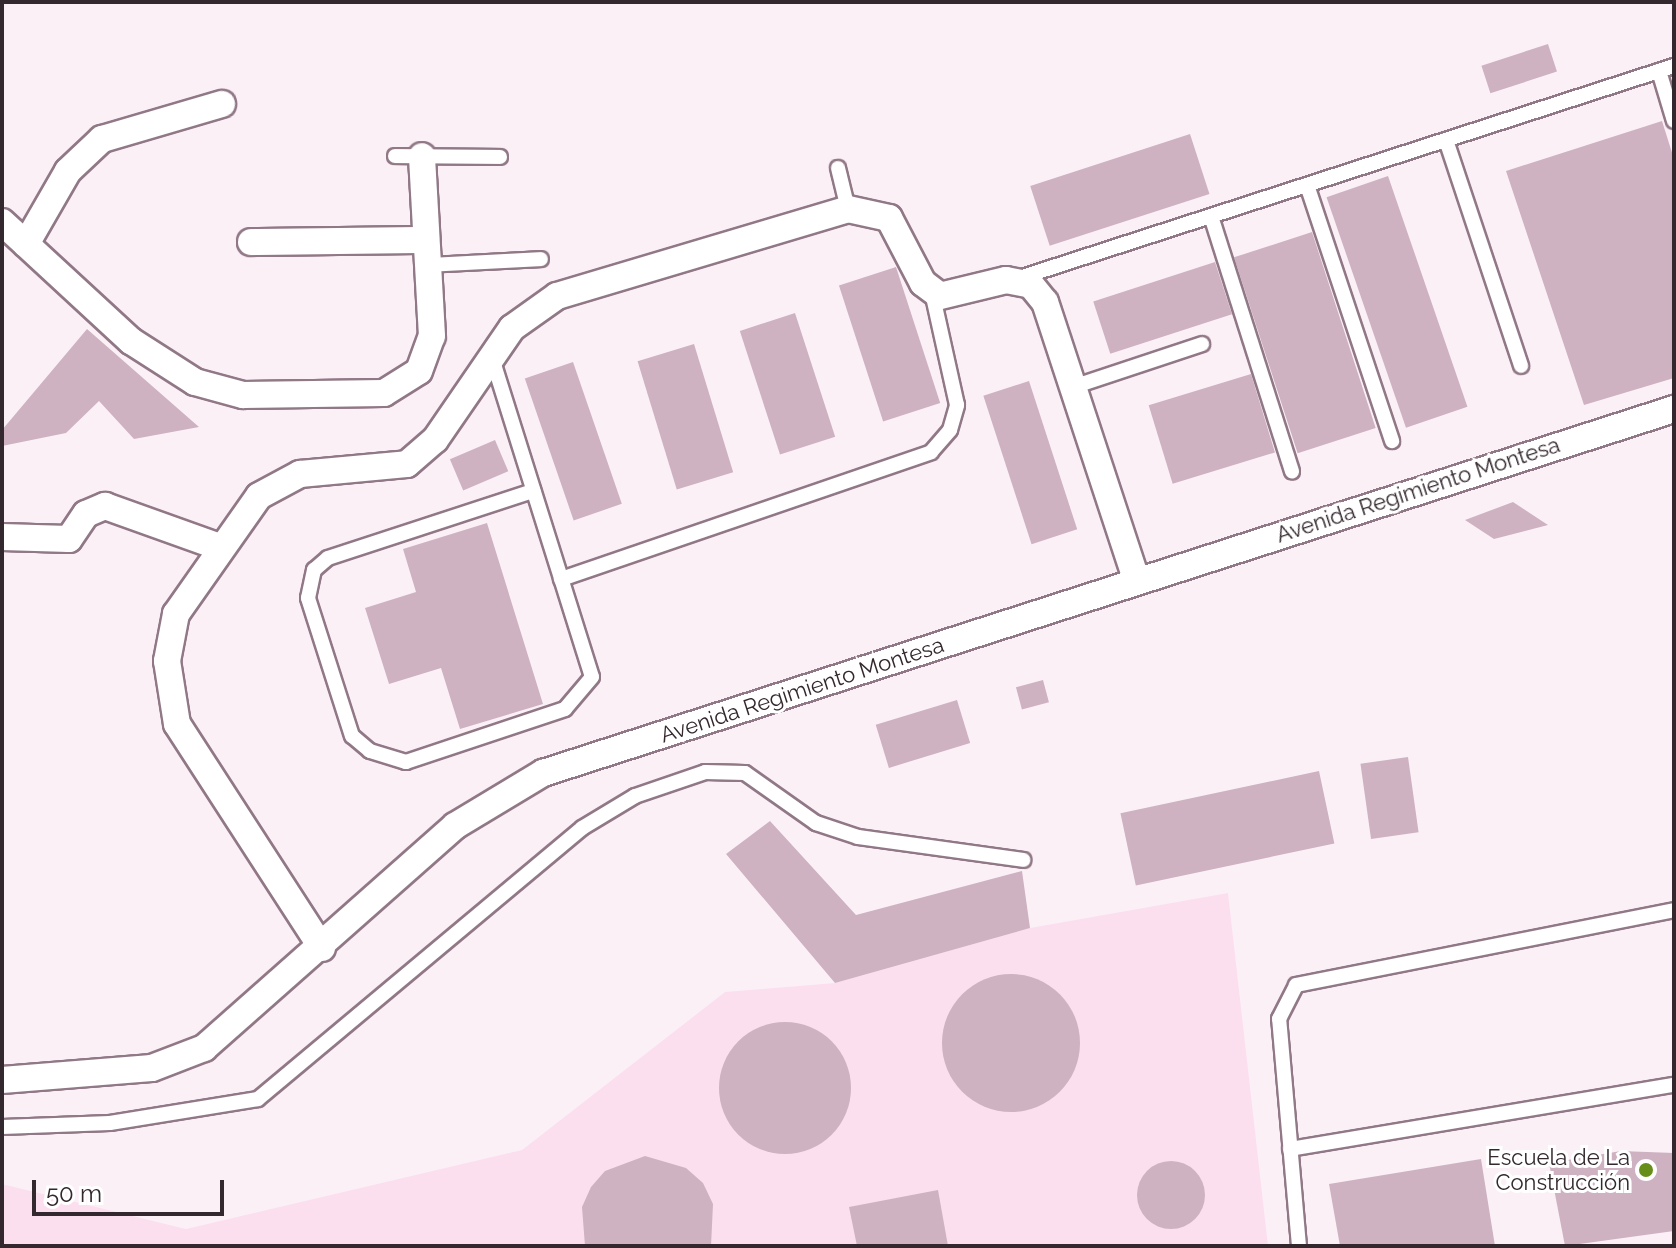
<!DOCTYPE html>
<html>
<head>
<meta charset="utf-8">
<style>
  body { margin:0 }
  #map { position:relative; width:1676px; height:1248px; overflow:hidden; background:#fcf0f7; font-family:Raleway,sans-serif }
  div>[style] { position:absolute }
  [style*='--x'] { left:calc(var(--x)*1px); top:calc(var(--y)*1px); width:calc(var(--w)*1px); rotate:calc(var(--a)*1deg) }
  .built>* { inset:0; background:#fcdfef }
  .building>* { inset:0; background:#ceb2c1; transform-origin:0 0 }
  .round { border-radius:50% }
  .roads { filter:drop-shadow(2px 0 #917886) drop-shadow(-2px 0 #917886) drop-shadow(0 2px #917886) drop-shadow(0 -2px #917886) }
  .lane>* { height:14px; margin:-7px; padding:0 7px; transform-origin:7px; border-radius:7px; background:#fff }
  .street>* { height:26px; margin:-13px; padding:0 13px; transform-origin:13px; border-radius:13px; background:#fff }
  .dots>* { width:22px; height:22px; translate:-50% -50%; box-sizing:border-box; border:4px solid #fff; border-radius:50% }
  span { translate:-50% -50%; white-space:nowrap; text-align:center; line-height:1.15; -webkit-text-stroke:6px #fff; paint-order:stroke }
  .street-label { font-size:22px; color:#32282e }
  .poi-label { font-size:22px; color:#32282e }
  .right { translate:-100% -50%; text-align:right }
  .frame { position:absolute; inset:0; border:4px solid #32282e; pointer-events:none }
  .scale { position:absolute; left:32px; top:1180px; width:192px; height:36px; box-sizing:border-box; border:4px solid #32282e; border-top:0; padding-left:10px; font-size:24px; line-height:28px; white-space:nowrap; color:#32282e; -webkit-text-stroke:6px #fff; paint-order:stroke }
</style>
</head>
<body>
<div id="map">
  <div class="built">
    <i style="clip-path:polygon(1228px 893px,1268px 1246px,2px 1246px,2px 1184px,186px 1229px,522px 1150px,725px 992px,835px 983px,1030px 928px)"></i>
  </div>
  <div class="building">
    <i style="left:1548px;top:44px;width:29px;height:70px;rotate:72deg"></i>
    <i style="clip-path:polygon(1662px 121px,1674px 159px,1674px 378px,1584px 405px,1506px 171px)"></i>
    <i style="left:1190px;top:134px;width:63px;height:168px;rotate:72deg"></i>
    <i style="left:1388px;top:176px;width:244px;height:65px;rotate:71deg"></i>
    <i style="left:1312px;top:232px;width:206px;height:82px;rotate:72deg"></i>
    <i style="left:1215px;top:262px;width:55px;height:128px;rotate:72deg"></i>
    <i style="left:896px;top:267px;width:143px;height:60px;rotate:72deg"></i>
    <i style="left:795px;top:313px;width:130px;height:58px;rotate:72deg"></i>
    <i style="clip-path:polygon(87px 329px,199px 427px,134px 439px,99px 401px,66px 433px,2px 446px,2px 430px)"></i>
    <i style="left:694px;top:344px;width:134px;height:59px;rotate:73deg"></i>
    <i style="left:573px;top:362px;width:150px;height:51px;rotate:71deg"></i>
    <i style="left:1251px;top:374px;width:82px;height:107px;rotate:73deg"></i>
    <i style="left:1029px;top:381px;width:156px;height:48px;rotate:72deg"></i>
    <i style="left:495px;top:440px;width:34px;height:49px;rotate:67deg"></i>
    <i style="clip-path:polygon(1513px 502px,1548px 525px,1494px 539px,1465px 520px)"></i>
    <i style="clip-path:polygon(487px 523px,543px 704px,460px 729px,441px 668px,389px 684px,365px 608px,416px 592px,403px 549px)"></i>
    <i style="left:1043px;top:680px;width:23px;height:28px;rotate:75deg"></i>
    <i style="left:957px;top:700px;width:45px;height:85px;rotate:73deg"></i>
    <i style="left:1408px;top:757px;width:76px;height:48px;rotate:82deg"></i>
    <i style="left:1319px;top:771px;width:74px;height:203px;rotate:78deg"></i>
    <i style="clip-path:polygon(770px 821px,856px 915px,1022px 871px,1030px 928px,835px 983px,726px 854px)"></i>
    <i class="round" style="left:942px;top:974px;width:138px;height:138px"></i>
    <i class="round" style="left:719px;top:1022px;width:132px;height:132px"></i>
    <i style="clip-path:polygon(1621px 1151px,1674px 1153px,1674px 1231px,1565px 1246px,1549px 1163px)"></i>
    <i style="clip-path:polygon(645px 1156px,686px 1168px,703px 1183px,713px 1204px,711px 1246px,585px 1246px,582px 1207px,591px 1187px,605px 1171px)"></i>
    <i style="clip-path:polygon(1481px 1159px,1495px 1246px,1340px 1246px,1329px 1184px)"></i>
    <i class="round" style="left:1137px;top:1161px;width:68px;height:68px"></i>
    <i style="clip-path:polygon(938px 1190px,948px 1246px,857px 1246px,849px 1207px)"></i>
  </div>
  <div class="roads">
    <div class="lane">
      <i style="--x:1659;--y:71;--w:52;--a:73.3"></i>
      <i style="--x:1446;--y:140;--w:238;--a:71.6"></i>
      <i style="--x:395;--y:156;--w:105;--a:0.5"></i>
      <i style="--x:838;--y:168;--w:42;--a:76.3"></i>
      <i style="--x:1307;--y:185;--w:270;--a:71.6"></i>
      <i style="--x:1211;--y:216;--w:268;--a:72.4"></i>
      <i style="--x:428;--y:265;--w:113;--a:-3"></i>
      <i style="--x:1016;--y:279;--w:692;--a:-17.94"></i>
      <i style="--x:492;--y:358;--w:334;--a:72.6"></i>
      <i style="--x:592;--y:677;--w:42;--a:130.2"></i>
      <i style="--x:565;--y:709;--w:168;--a:161.6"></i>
      <i style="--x:406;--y:762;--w:38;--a:-163"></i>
      <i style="--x:370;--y:751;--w:23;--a:-140"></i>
      <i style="--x:352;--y:736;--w:145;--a:-107.7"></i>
      <i style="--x:308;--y:598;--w:29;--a:-78"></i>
      <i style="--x:314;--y:570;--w:18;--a:-41"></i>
      <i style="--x:328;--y:558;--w:216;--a:-18.1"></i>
      <i style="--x:1073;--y:387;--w:136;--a:-18.4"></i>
      <i style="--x:561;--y:579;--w:391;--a:-18.9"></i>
      <i style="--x:931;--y:452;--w:29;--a:-49"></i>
      <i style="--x:950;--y:430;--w:26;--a:-74"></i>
      <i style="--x:957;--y:405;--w:116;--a:-102.5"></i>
      <i style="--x:2;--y:1127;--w:108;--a:-2.1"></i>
      <i style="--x:110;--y:1123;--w:150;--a:-9.2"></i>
      <i style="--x:258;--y:1099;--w:422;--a:-39.9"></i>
      <i style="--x:582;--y:828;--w:62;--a:-31.1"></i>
      <i style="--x:635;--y:796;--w:74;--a:-18.9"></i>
      <i style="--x:705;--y:772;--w:40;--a:1.4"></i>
      <i style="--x:745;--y:773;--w:87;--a:35.2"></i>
      <i style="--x:816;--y:823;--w:44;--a:18.4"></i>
      <i style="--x:858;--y:837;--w:167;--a:7.9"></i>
      <i style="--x:1290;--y:1149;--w:389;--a:-9.5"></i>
      <i style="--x:1299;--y:1246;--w:228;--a:-95"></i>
      <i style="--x:1279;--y:1019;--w:38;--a:-63"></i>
      <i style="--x:1296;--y:985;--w:385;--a:-11.2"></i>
    </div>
    <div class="street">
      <i style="--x:2;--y:222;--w:176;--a:42.7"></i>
      <i style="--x:131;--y:341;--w:76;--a:32.6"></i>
      <i style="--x:195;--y:382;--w:50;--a:15.2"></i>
      <i style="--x:243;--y:395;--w:141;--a:-0.8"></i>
      <i style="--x:384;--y:393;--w:41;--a:-32.2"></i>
      <i style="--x:419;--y:371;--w:37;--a:-70"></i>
      <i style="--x:432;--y:336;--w:180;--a:-93.2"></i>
      <i style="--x:251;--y:242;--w:175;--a:-0.7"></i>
      <i style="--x:26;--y:244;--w:84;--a:-60.1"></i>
      <i style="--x:68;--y:171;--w:47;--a:-43.3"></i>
      <i style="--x:102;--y:139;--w:125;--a:-16.3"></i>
      <i style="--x:2;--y:537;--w:67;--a:1.7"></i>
      <i style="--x:69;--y:539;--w:30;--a:-56"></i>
      <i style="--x:86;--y:514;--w:21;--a:-23"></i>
      <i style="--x:105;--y:506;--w:124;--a:19.7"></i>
      <i style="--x:322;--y:948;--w:267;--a:-122.9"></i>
      <i style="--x:177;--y:724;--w:64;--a:-99"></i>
      <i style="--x:167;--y:661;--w:48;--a:-79.2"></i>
      <i style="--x:176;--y:614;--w:144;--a:-54.9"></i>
      <i style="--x:259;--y:496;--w:47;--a:-28.2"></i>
      <i style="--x:300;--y:474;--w:107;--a:-5.3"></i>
      <i style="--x:407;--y:464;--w:37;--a:-41"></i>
      <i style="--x:435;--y:440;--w:136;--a:-55.5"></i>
      <i style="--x:512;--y:328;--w:55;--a:-35.4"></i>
      <i style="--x:557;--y:296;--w:304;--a:-16.6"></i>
      <i style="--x:848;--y:209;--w:42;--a:12.4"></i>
      <i style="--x:889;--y:218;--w:73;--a:62.4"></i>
      <i style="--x:923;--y:283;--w:21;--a:37"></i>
      <i style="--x:940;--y:296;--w:68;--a:-13.6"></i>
      <i style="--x:1006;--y:280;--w:25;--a:11"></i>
      <i style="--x:1031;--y:285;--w:22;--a:51"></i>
      <i style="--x:1045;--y:302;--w:294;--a:71.8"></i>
      <i style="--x:2;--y:1080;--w:150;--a:-4.6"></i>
      <i style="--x:152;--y:1068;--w:56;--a:-21"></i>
      <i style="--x:204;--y:1048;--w:335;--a:-41.5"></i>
      <i style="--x:455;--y:826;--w:103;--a:-31.1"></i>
      <i style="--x:543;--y:773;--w:1188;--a:-17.84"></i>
    </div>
  </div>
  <div class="dots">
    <i style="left:1646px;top:1170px;background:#688e1a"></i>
  </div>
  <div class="street-label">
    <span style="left:1418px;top:490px;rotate:-18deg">Avenida Regimiento Montesa</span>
    <span style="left:802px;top:690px;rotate:-18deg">Avenida Regimiento Montesa</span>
  </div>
  <div class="poi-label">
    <span class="right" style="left:1630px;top:1170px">Escuela de La<br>Construcción</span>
  </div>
  <div class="frame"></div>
  <div class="scale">50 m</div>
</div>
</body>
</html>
